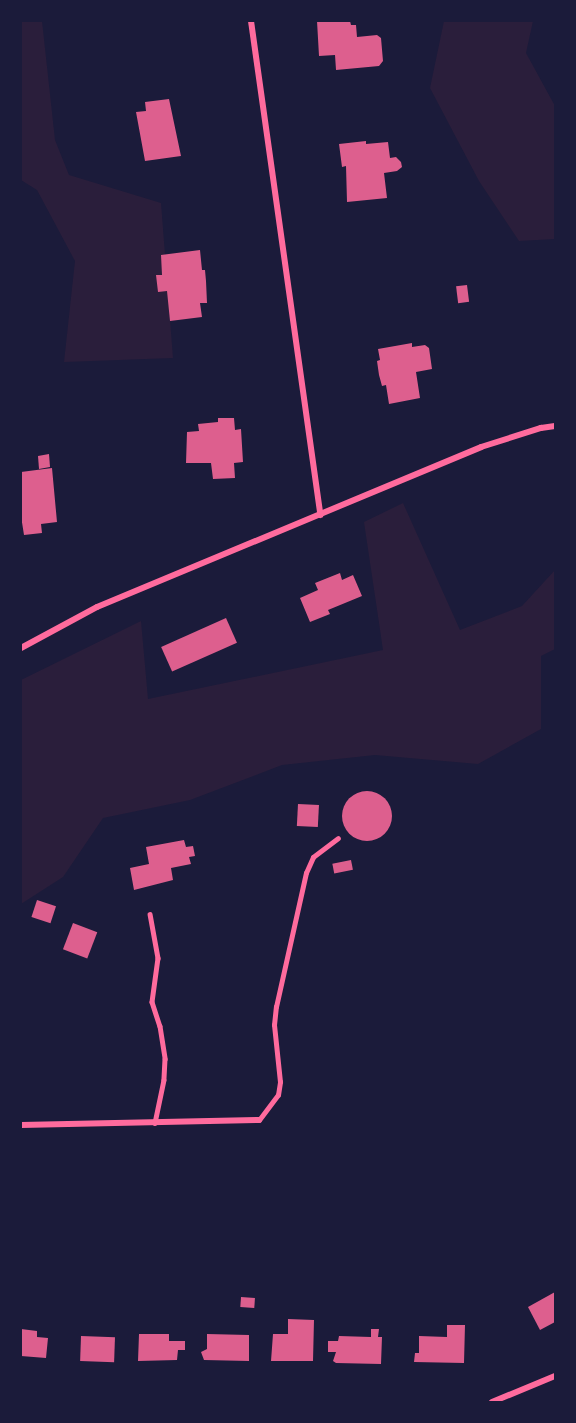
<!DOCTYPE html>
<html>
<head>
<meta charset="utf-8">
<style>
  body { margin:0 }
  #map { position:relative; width:576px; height:1423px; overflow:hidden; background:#1b1b3a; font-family:"DejaVu Sans",sans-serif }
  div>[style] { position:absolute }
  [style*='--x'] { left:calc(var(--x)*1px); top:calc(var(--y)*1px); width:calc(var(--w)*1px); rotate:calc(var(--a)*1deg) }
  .green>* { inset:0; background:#2a1e3b }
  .building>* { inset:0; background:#dd5f8e; transform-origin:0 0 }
  .round { border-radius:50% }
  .service>* { height:4.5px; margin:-2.25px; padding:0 2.25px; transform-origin:2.25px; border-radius:2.25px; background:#ff6b9d }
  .minor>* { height:6px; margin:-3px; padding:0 3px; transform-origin:3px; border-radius:3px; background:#ff6b9d }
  span { translate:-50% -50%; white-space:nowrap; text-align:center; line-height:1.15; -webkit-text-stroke:4.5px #1b1b3a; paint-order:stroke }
  .frame { position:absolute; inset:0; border:22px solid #1b1b3a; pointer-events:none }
</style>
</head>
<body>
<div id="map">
  <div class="green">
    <i style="clip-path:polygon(21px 21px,42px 21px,55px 140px,69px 175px,161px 203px,173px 358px,64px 362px,75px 261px,37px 190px,21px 180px)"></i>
    <i style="clip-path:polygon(444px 21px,533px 21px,526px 53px,555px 106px,555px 239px,519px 241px,479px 181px,430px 88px)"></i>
    <i style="clip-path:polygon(403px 503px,460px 630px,522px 606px,555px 570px,555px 649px,541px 656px,541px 729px,478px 764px,375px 755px,282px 765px,190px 800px,103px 818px,63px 877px,21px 904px,21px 680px,141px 621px,148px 699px,383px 650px,364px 522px)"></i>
  </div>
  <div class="building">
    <i style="clip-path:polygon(317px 21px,350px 21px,351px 25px,356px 25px,357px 37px,377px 35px,381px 38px,383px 61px,379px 66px,336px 70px,335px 55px,319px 56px)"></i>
    <i style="clip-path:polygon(169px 99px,181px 156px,145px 161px,136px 112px,146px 111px,145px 102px)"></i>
    <i style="clip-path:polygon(366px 141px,366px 144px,388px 142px,390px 158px,396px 157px,401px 162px,402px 167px,397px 171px,384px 173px,387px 198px,347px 202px,346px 166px,342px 167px,339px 144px)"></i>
    <i style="clip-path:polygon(200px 250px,202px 270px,205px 270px,206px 281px,207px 303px,200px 303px,202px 317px,170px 321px,167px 291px,158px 292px,156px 275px,162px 275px,161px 255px)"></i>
    <i style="left:467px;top:285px;width:17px;height:11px;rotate:83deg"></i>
    <i style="clip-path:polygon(412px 343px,412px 347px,425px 345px,429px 348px,432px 369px,416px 372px,420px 398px,389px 404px,386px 385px,382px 386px,379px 375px,377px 361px,380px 360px,378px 349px)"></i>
    <i style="clip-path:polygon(218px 418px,234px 418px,235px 430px,241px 429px,243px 462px,234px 463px,235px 478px,213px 479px,211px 463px,186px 463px,187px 432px,199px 431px,198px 424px,218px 422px)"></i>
    <i style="clip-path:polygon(49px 454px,50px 467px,39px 469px,38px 456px)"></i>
    <i style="clip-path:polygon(52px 468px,57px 522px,41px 524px,42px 533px,24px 535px,21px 516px,21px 472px)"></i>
    <i style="clip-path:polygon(340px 573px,342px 580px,353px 575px,362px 596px,328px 610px,330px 614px,310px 622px,300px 598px,318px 590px,315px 583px)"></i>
    <i style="left:226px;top:618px;width:27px;height:71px;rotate:66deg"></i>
    <i class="round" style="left:342px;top:791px;width:50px;height:50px"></i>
    <i style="left:298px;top:804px;width:21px;height:22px;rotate:3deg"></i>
    <i style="clip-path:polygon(184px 840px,186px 847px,193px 846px,195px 856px,189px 857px,191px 864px,171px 868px,173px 880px,134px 890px,130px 868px,149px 864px,146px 847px)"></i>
    <i style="left:351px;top:860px;width:10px;height:19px;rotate:79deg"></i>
    <i style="left:37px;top:900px;width:20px;height:18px;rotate:18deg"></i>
    <i style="left:73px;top:923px;width:26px;height:28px;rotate:21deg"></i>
    <i style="clip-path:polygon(555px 1292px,555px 1322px,540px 1330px,528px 1307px)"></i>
    <i style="left:241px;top:1297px;width:14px;height:10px;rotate:4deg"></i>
    <i style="clip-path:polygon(288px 1319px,314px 1320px,313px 1361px,271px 1361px,273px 1334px,288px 1334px)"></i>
    <i style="clip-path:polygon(447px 1325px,465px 1325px,464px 1363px,414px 1362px,415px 1353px,419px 1353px,419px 1336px,447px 1337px)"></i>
    <i style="clip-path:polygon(21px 1329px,37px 1331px,37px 1337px,48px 1338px,46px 1358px,21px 1356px)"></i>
    <i style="clip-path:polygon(371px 1329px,379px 1329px,378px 1337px,382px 1337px,381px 1364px,336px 1363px,333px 1361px,336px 1352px,328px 1352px,328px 1341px,338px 1341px,339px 1336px,371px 1337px)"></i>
    <i style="clip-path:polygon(139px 1334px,169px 1334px,169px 1341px,185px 1341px,185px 1350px,178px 1350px,177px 1360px,138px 1361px)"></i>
    <i style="clip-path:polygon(207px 1334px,249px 1335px,249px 1361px,204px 1360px,201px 1352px,207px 1349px)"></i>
    <i style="left:81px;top:1336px;width:34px;height:25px;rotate:2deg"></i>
  </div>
  <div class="service">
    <i style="--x:150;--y:914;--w:45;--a:79.7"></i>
    <i style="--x:158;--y:958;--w:44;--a:97.8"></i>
    <i style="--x:152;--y:1002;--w:25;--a:72"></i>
    <i style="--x:160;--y:1026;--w:33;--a:81"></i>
    <i style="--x:165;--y:1059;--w:21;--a:93"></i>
    <i style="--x:164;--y:1080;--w:44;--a:101.8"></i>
    <i style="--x:259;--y:1120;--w:31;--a:-53"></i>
    <i style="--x:278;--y:1095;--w:13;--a:-81"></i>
    <i style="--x:280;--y:1082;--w:57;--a:-96"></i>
    <i style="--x:274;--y:1025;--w:18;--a:-84"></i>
    <i style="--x:276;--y:1007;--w:137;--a:-77.4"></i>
    <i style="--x:306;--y:873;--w:17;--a:-66"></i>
    <i style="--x:313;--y:857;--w:31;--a:-37"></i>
  </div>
  <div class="minor">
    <i style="--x:251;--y:21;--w:499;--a:82"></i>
    <i style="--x:21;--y:648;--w:86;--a:-28.3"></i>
    <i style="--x:97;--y:607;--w:416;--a:-22.6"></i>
    <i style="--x:481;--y:447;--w:63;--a:-17.6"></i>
    <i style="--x:541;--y:428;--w:14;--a:-8"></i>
    <i style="--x:21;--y:1125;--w:238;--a:-1.2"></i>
    <i style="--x:492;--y:1402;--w:68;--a:-22.4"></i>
  </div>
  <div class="frame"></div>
</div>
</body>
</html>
